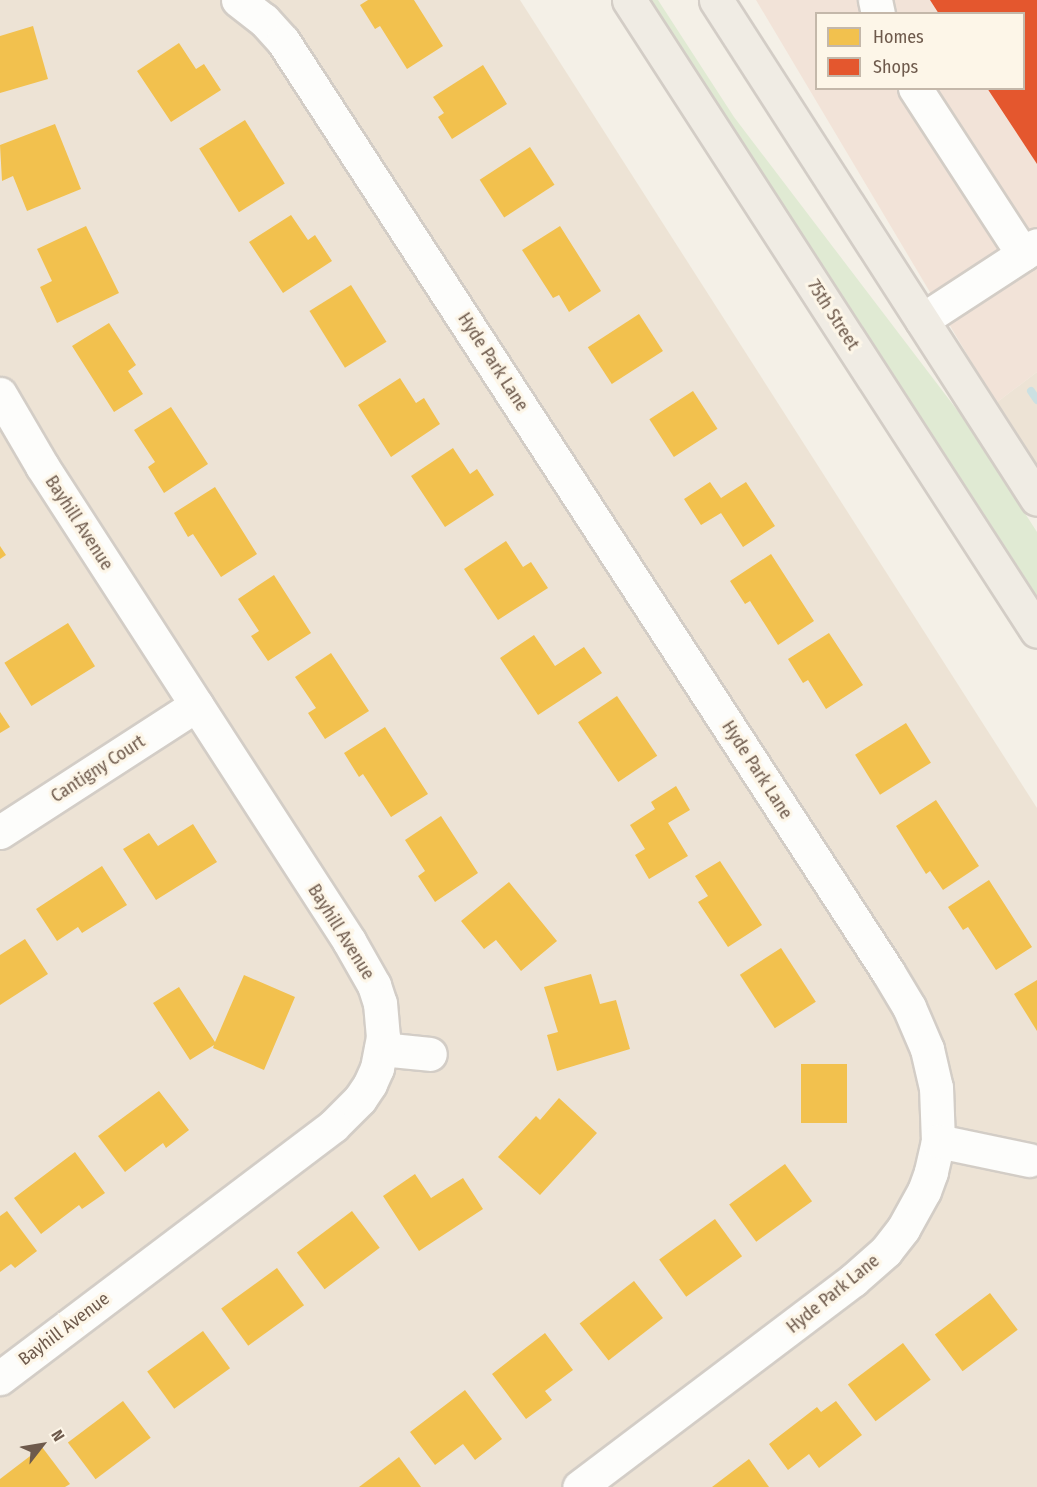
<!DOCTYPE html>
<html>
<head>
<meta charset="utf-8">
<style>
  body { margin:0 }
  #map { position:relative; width:1037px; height:1487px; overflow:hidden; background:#f4f0e7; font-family:"Fira Sans Condensed",sans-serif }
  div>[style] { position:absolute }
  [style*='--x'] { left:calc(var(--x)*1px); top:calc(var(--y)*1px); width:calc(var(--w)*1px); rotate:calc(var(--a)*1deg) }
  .residential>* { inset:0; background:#ede3d5 }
  .commercial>* { inset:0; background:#f2e3d8 }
  .green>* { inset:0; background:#e0ead3 }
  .homes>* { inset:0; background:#f2c14e; transform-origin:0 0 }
  .shops>* { inset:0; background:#e4572e }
  .stream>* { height:8px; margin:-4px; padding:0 4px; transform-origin:4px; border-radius:4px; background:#cbe0e2 }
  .roads { filter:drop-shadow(2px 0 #d3cdc6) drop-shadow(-2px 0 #d3cdc6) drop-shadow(0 2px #d3cdc6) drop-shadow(0 -2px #d3cdc6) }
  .minor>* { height:33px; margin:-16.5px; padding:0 16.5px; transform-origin:16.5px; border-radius:16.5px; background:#fdfdfb }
  .major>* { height:33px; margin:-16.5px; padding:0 16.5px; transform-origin:16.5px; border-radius:16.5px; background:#f0ece4 }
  span { translate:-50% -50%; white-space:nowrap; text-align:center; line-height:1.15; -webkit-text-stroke:6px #fdf6e8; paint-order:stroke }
  .street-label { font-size:18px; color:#6e5a4c }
  .legend { position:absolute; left:815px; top:12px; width:210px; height:78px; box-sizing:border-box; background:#fdf6e8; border:2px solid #c4b8aa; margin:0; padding:8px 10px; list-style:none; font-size:18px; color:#6e5a4c }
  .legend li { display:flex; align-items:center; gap:12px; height:30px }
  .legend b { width:30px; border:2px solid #c4b8aa }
  .north { position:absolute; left:12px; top:1415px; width:60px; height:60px; -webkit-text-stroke:4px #fdf6e8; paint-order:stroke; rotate:59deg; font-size:16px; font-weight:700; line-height:24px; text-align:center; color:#6e5a4c }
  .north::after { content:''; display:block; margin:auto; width:21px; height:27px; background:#6e5a4c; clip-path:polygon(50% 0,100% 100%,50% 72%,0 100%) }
</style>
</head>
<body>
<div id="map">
  <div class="residential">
    <i style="clip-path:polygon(0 0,520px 0,1037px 808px,1037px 1487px,0 1487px)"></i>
    <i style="clip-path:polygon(1037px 372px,1037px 468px,996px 403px)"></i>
  </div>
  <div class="commercial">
    <i style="clip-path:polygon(evenodd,756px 0,1037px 0,1037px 372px,996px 403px,756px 0,816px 14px,1024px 14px,1024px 88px,816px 88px,816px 14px)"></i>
  </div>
  <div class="green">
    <i style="clip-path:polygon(651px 0,658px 0,734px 117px,967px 423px,1037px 532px,1037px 596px)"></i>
  </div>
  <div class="homes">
    <i style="clip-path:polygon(368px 0,414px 0,443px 46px,407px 69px,380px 26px,375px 29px,360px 5px)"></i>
    <i style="clip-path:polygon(33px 26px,48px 79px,0 93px,0 36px)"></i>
    <i style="clip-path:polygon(179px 43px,196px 69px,204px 64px,221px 90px,171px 122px,137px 71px)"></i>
    <i style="clip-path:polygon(483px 65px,507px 104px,452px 139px,438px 117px,444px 113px,433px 97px)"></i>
    <i style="left:245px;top:120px;width:75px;height:54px;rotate:58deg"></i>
    <i style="clip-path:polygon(55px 124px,81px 189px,27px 211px,13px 176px,2px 181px,0 145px)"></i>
    <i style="left:530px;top:147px;width:45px;height:60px;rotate:57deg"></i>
    <i style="clip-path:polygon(291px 215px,308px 240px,315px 235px,332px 261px,283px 293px,249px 242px)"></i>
    <i style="clip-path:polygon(86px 226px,119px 293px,57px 323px,40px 287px,52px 281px,37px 249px)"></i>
    <i style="clip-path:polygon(560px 226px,601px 291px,569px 312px,559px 295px,553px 298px,522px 250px)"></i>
    <i style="left:351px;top:285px;width:67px;height:49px;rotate:58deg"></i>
    <i style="left:639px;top:314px;width:44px;height:61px;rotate:57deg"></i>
    <i style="clip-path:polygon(109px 323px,136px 365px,128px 371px,143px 394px,114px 412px,72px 346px)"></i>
    <i style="clip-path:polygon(400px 378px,416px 403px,424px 398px,440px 424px,391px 457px,358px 405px)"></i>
    <i style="left:693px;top:391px;width:45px;height:52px;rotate:57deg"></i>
    <i style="clip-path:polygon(171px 407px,208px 464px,164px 493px,148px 467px,155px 462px,134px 430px)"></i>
    <i style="clip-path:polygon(453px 448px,470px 474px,477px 469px,494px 495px,445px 527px,411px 476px)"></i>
    <i style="clip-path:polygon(710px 482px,721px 498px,746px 482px,775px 526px,743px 547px,721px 513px,701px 525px,684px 499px)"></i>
    <i style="clip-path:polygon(215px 487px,257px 554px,221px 577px,193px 534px,188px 537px,174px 513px)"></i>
    <i style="clip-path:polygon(506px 541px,523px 567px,531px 562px,548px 588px,498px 620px,464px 569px)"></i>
    <i style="clip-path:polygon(0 546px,6px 555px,0 559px)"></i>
    <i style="clip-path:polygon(771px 554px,814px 621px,778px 645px,750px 601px,745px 604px,730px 581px)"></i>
    <i style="clip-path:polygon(274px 575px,311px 633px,268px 661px,251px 636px,259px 631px,238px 599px)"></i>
    <i style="left:68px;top:623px;width:51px;height:75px;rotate:58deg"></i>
    <i style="clip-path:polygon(829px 633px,863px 685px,826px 709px,808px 680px,803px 683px,788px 659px)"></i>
    <i style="clip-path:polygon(534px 635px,555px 666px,584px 647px,602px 673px,538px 715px,500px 658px)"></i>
    <i style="clip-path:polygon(331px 653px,369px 711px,325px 739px,308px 713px,316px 708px,295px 677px)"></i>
    <i style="left:617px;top:696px;width:72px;height:47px;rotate:56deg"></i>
    <i style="clip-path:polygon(0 712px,10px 727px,0 733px)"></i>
    <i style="left:906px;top:723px;width:47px;height:60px;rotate:58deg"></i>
    <i style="clip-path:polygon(385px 727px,428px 794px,391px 817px,363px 774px,359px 777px,344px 753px)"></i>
    <i style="clip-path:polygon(676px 786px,690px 810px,668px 823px,688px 856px,649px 879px,635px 855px,645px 849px,630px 825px,655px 809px,651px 802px)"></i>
    <i style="clip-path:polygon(936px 800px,979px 866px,943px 890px,930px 871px,926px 874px,896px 826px)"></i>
    <i style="clip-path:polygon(441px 816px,478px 873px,435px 902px,418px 876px,425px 871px,405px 840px)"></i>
    <i style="clip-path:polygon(193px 824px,217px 862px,156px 900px,123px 849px,149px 833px,158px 846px)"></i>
    <i style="clip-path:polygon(720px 861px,762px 925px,728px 947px,698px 902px,708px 896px,695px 876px)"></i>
    <i style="clip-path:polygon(102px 866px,127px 905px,82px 933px,78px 927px,57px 941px,36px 909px)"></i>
    <i style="clip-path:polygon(989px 880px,1032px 947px,996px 970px,968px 927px,963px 930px,948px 907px)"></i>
    <i style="clip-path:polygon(509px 882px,557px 941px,521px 971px,496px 940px,484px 949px,461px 921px)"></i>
    <i style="clip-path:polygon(25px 939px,48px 974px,0 1005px,0 955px)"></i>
    <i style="left:781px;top:948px;width:64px;height:49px;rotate:57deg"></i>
    <i style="clip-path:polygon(591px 974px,600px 1004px,616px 1000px,630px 1049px,557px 1071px,547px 1035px,558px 1032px,544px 987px)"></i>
    <i style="clip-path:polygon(244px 975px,295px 997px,264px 1070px,213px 1048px,214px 1045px,190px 1060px,153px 1003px,179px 987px,215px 1042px)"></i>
    <i style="clip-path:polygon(1037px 980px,1037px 1031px,1014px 994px)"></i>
    <i style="left:801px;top:1064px;width:46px;height:59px"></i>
    <i style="clip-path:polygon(159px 1091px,189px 1130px,166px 1148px,163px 1143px,125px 1172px,98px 1136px)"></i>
    <i style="clip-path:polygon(559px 1098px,597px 1133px,540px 1195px,498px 1157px,536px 1116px,540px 1120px)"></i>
    <i style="clip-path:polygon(75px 1152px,105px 1193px,82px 1209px,79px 1205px,41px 1234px,14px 1198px)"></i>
    <i style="left:785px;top:1164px;width:46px;height:69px;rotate:54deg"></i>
    <i style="clip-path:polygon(415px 1174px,431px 1198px,463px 1178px,483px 1209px,419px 1251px,383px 1196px)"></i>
    <i style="clip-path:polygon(7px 1211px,37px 1251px,15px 1268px,11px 1264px,0 1272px,0 1216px)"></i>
    <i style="left:352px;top:1211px;width:46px;height:69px;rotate:53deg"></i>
    <i style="left:715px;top:1219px;width:46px;height:69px;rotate:54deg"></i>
    <i style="left:277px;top:1268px;width:46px;height:69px;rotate:54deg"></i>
    <i style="left:634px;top:1281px;width:47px;height:69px;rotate:52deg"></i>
    <i style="left:990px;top:1293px;width:46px;height:69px;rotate:53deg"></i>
    <i style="left:203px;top:1331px;width:46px;height:69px;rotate:54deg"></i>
    <i style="clip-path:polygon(545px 1333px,573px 1370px,545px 1391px,552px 1400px,526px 1419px,492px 1374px)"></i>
    <i style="left:903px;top:1343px;width:46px;height:69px;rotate:53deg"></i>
    <i style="clip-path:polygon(465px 1390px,502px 1439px,475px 1460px,463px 1444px,435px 1465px,410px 1432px)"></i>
    <i style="left:123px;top:1401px;width:46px;height:69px;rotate:53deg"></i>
    <i style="clip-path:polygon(836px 1401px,862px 1435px,819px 1468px,809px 1454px,788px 1470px,769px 1444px,817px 1407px,821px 1412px)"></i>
    <i style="clip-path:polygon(42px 1447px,70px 1484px,65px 1487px,0 1487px,0 1479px)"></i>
    <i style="clip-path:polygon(399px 1457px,421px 1487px,359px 1487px)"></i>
    <i style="clip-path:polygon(749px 1459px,769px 1487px,712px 1487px)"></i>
  </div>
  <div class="shops">
    <i style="clip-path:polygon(930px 0,1037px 0,1037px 164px,987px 88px,1024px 88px,1024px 14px,939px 14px)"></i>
  </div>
  <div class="stream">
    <i style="--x:1031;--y:391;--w:11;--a:56"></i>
  </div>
  <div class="roads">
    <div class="minor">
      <i style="--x:238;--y:0;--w:33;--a:38"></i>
      <i style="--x:264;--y:20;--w:28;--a:48"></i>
      <i style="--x:283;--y:41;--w:1110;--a:56.98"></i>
      <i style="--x:888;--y:972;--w:41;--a:59"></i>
      <i style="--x:909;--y:1007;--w:46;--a:66.8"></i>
      <i style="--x:927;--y:1049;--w:39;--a:77"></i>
      <i style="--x:936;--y:1087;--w:54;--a:87.9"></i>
      <i style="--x:938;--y:1141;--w:32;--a:103"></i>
      <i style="--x:931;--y:1172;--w:20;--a:110"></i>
      <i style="--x:924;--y:1191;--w:43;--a:118.9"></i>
      <i style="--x:903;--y:1229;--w:28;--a:128"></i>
      <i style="--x:886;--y:1251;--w:44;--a:138.7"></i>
      <i style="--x:853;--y:1280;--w:343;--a:142.9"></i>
      <i style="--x:875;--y:0;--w:14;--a:78"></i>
      <i style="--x:915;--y:88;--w:198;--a:57"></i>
      <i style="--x:922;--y:320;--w:137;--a:-33.1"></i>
      <i style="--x:0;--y:394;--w:83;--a:59.7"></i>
      <i style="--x:42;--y:466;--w:566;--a:57.12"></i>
      <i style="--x:349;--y:941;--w:51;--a:60.4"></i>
      <i style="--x:374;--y:985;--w:19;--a:72"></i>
      <i style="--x:380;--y:1003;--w:34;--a:85"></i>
      <i style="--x:383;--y:1037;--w:32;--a:101"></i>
      <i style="--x:377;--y:1068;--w:17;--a:114"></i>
      <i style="--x:370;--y:1084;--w:18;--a:124"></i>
      <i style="--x:360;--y:1099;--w:38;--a:135"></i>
      <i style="--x:333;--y:1126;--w:418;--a:142.9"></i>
      <i style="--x:0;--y:832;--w:234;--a:-32.9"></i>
      <i style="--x:381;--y:1049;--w:49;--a:5.8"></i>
      <i style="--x:938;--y:1141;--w:93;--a:11.8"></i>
    </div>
    <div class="major">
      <i style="--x:629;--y:0;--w:751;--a:57.11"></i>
      <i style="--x:716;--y:0;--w:593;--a:57.25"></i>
    </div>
  </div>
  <div class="street-label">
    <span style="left:833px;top:315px;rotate:57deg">75th Street</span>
    <span style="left:493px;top:362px;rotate:57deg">Hyde Park Lane</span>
    <span style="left:79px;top:523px;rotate:57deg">Bayhill Avenue</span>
    <span style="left:98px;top:769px;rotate:-33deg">Cantigny Court</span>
    <span style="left:757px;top:770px;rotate:57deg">Hyde Park Lane</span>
    <span style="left:341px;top:932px;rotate:58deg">Bayhill Avenue</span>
    <span style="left:833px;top:1294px;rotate:-39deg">Hyde Park Lane</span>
    <span style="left:64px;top:1329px;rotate:-37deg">Bayhill Avenue</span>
  </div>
  <ul class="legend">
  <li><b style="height:16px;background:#f2c14e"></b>Homes</li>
  <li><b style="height:16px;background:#e4572e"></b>Shops</li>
  </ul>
  <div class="north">N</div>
</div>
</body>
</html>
